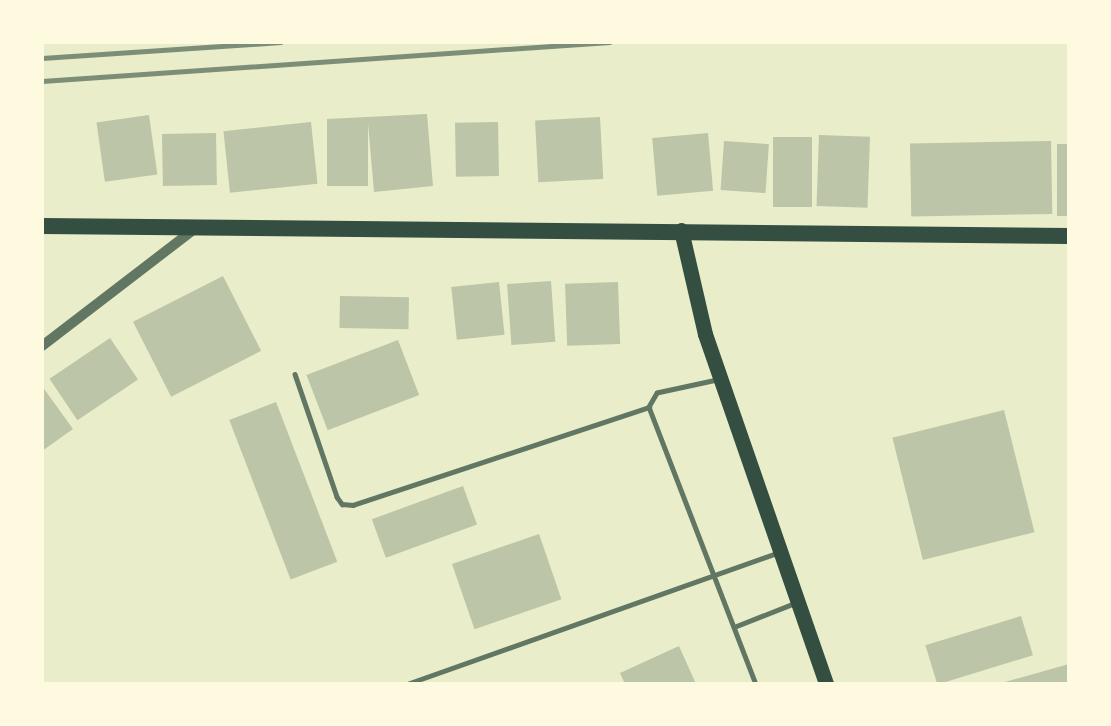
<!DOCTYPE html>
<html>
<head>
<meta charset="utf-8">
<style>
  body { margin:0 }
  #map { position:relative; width:1111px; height:726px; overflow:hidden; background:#e9edc9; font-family:Quicksand,sans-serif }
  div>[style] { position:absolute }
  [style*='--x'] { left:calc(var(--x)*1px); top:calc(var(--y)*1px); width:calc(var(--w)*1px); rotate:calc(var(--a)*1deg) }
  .building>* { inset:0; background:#bcc5a7; transform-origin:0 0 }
  .service>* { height:4.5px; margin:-2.25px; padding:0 2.25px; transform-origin:2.25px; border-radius:2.25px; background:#617663 }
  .tertiary>* { height:10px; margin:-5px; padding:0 5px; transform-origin:5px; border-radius:5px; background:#617663 }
  .primary>* { height:15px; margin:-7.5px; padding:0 7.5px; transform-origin:7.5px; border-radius:7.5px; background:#344e41 }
  .trunk>* { height:16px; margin:-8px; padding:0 8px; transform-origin:8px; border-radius:8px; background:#344e41 }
  .rail>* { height:4.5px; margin:-2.25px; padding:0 2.25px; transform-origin:2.25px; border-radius:2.25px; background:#7c8e77 }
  span { translate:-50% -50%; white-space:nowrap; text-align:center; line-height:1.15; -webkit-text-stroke:6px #fefae0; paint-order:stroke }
  .frame { position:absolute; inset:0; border:44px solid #fefae0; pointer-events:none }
</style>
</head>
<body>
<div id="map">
  <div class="building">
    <i style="clip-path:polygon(427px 114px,433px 186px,374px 192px,368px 123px,368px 186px,327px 186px,327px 119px)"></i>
    <i style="left:149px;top:115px;width:60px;height:53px;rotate:82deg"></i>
    <i style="left:600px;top:117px;width:62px;height:65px;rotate:87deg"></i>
    <i style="left:311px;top:122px;width:62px;height:88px;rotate:84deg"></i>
    <i style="left:498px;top:122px;width:54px;height:43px;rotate:89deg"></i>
    <i style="left:216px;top:133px;width:52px;height:54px;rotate:89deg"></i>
    <i style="left:708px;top:133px;width:58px;height:56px;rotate:85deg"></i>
    <i style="left:819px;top:135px;width:51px;height:71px;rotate:2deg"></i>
    <i style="left:773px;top:137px;width:39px;height:70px"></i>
    <i style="left:724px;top:141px;width:45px;height:49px;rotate:4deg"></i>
    <i style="left:1051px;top:141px;width:73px;height:141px;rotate:89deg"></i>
    <i style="left:1057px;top:144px;width:12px;height:72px"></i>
    <i style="left:223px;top:276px;width:84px;height:101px;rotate:63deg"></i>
    <i style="left:551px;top:281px;width:61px;height:44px;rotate:86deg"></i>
    <i style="left:499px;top:282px;width:53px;height:48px;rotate:84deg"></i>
    <i style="left:618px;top:282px;width:62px;height:53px;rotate:88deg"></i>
    <i style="left:340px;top:296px;width:69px;height:32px;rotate:1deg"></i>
    <i style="left:110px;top:338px;width:50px;height:73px;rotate:56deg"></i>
    <i style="left:398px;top:340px;width:59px;height:98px;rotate:69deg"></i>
    <i style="clip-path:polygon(42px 386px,73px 429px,42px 451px)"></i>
    <i style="left:276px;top:402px;width:171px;height:50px;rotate:69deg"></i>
    <i style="left:1004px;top:410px;width:126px;height:115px;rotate:76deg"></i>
    <i style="left:463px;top:486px;width:41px;height:97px;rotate:70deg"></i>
    <i style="left:539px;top:534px;width:69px;height:92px;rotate:71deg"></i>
    <i style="left:1021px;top:616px;width:41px;height:100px;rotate:73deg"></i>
    <i style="clip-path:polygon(679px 646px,696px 684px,625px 684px,620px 673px)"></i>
    <i style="clip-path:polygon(1069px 664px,1069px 684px,1005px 684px,1005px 682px)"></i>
  </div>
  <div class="service">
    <i style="--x:295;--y:374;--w:130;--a:71.1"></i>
    <i style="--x:337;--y:497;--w:9;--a:54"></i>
    <i style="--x:342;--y:504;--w:11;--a:5"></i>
    <i style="--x:353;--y:505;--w:312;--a:-18.3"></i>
    <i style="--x:717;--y:380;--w:61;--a:167.8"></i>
    <i style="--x:657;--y:393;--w:16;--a:120"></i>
    <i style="--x:649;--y:407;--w:297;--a:68.9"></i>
    <i style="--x:734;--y:627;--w:66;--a:-21.5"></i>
    <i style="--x:407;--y:684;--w:393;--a:-19.5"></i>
  </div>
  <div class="tertiary">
    <i style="--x:42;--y:346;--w:195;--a:-37.5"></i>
  </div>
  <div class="primary">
    <i style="--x:681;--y:230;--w:107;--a:77"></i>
    <i style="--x:705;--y:334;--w:370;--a:70.9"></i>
  </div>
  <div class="trunk">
    <i style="--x:42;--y:226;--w:1027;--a:0.56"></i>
  </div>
  <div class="rail">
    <i style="--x:42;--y:58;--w:239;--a:-3.8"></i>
    <i style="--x:42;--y:81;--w:569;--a:-3.93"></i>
  </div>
  <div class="frame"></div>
</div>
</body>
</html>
